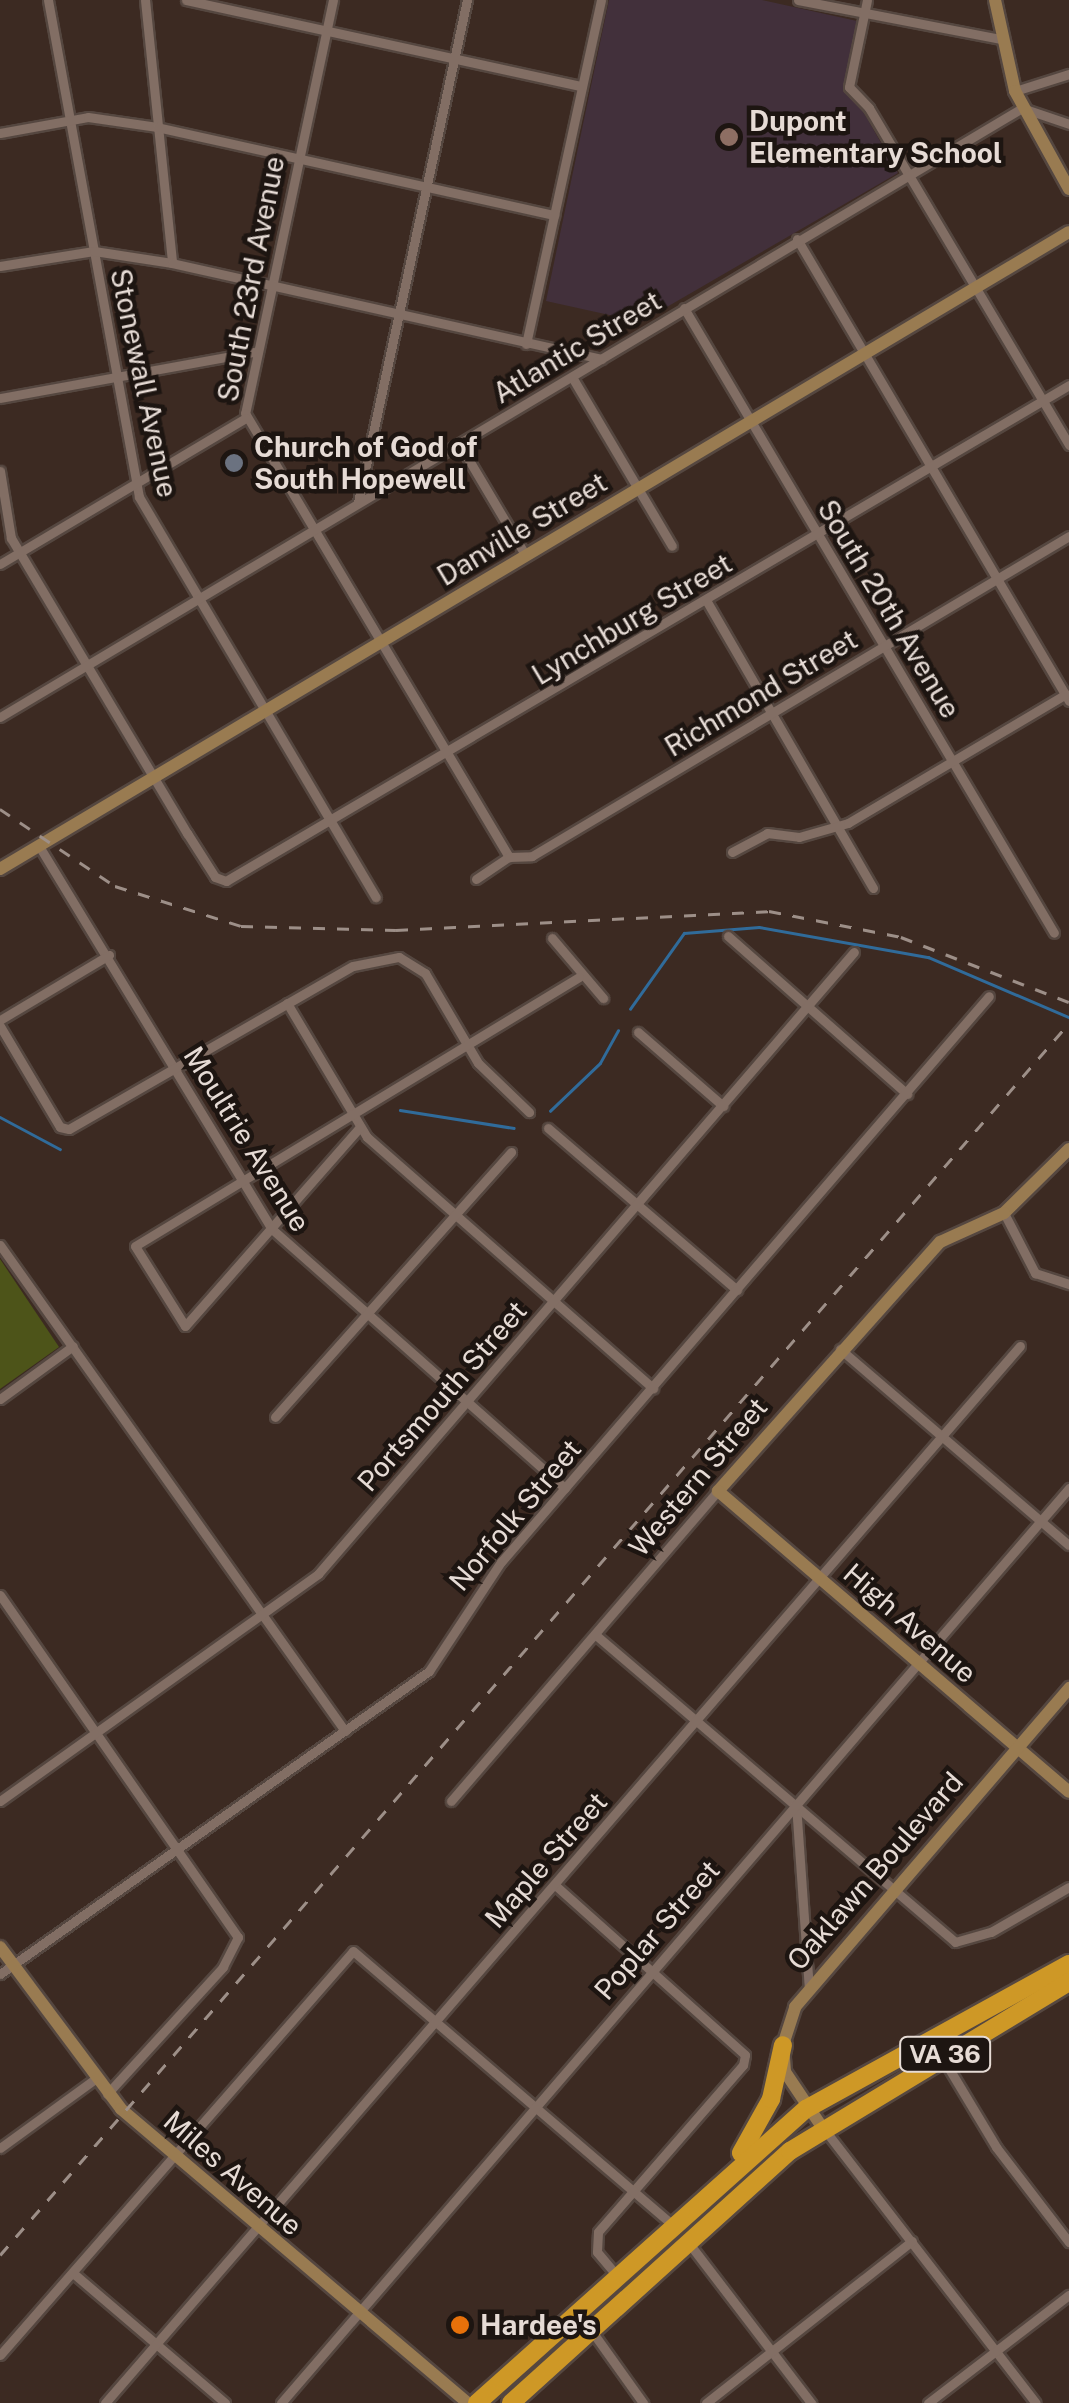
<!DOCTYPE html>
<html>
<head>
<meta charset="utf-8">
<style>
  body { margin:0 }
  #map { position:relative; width:1069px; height:2403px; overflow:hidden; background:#3c2a22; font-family:"Public Sans",sans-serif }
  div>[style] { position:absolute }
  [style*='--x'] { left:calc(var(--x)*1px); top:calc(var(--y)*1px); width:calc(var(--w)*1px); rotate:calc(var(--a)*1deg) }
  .education>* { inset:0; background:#42303b }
  .green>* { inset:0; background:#4d5419 }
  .stream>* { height:2.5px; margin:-1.25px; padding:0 1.25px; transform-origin:1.25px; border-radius:1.25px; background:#306b9a }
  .roads { filter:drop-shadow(2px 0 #554740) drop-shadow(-2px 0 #554740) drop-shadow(0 2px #554740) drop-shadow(0 -2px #554740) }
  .street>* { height:9px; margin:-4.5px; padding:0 4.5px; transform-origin:4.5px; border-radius:4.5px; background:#826e64 }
  .secondary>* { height:12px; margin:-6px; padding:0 6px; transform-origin:6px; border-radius:6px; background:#997b51 }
  .highway>* { height:18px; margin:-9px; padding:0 9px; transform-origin:9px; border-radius:9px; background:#ce9826 }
  .rail>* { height:2.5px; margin-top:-1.25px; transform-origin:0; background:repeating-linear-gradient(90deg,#9d8f88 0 12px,transparent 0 24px) }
  .dots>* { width:28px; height:28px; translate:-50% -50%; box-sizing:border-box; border:5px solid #1d1511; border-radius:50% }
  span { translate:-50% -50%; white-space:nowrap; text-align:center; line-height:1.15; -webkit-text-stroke:9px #1d1511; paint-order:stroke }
  .shield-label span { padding:2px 8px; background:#1d1511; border:2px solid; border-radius:8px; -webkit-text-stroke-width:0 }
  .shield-label { font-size:25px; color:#e6dbd5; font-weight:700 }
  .poi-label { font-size:28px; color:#e6dbd5; font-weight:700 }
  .left { translate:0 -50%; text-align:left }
  .street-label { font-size:28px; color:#e6dbd5 }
</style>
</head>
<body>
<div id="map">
  <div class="education">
    <i style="clip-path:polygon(609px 0,762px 0,857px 21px,843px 91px,859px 104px,898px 173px,641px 322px,546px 301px)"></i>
  </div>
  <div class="green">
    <i style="clip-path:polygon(0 1259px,59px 1347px,0 1389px)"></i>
  </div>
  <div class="stream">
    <i style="--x:630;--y:1009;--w:93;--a:-54.6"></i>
    <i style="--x:684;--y:933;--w:75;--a:-4.6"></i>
    <i style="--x:759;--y:927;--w:172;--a:10.1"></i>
    <i style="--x:928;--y:957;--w:153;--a:23.1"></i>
    <i style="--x:400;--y:1110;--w:115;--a:9"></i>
    <i style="--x:550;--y:1111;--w:69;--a:-43.8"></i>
    <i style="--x:600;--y:1063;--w:37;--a:-61"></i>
    <i style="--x:0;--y:1117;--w:68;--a:28.1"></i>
  </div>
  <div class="roads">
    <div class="street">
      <i style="--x:48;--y:0;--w:505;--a:79.62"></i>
      <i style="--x:139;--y:497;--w:465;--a:59.4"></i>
      <i style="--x:145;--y:0;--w:264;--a:84.1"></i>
      <i style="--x:186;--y:0;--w:405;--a:12.3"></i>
      <i style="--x:333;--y:0;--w:422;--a:102"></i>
      <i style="--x:245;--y:413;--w:517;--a:59.26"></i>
      <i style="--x:798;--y:0;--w:207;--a:10.9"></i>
      <i style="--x:867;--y:0;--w:89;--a:101.7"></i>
      <i style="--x:849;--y:87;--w:29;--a:46"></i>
      <i style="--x:869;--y:108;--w:392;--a:59.3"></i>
      <i style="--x:1015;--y:91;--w:57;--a:-17.5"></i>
      <i style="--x:0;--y:133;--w:89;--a:-10.3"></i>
      <i style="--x:88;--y:117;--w:70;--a:8.2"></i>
      <i style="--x:157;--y:127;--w:407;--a:12.5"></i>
      <i style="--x:797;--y:239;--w:536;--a:59.51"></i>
      <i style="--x:0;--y:266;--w:95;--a:-9.1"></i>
      <i style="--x:94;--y:251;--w:79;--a:8.7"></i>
      <i style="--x:172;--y:263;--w:440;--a:12.6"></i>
      <i style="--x:684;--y:308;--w:726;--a:59.37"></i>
      <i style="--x:526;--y:344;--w:352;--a:-77.7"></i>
      <i style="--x:572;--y:377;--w:196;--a:59.4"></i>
      <i style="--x:0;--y:398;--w:258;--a:-10.3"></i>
      <i style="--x:460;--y:445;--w:129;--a:59.3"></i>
      <i style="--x:0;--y:471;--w:68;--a:80.7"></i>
      <i style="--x:11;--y:538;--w:344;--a:59.2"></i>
      <i style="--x:187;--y:833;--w:52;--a:57.5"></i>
      <i style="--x:215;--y:877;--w:12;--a:20"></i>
      <i style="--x:226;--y:881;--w:978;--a:-30.47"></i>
      <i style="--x:358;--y:502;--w:514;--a:-77.75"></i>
      <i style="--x:0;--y:564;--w:286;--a:-30.7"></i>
      <i style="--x:706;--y:600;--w:333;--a:59.9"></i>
      <i style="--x:0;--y:717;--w:1190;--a:-30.79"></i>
      <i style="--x:1022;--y:108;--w:50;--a:18.8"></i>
      <i style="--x:39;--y:846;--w:448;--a:58.7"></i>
      <i style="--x:272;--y:1229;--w:391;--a:41.5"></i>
      <i style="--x:732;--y:852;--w:40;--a:-28"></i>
      <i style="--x:767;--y:833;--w:32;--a:7"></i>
      <i style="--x:799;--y:837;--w:51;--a:-15.9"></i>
      <i style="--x:848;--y:823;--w:253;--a:-30.6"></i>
      <i style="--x:476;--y:879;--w:40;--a:-34"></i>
      <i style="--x:509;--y:857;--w:23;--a:-2"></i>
      <i style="--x:532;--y:856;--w:625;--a:-30.79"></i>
      <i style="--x:728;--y:936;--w:239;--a:41.4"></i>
      <i style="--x:552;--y:938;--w:79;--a:49.6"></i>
      <i style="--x:287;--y:1003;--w:156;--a:59.2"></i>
      <i style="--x:367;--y:1137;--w:381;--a:41.3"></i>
      <i style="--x:0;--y:1020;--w:127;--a:-30.8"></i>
      <i style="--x:0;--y:1026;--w:117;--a:59.3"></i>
      <i style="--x:60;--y:1127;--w:9;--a:13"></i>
      <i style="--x:69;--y:1129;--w:327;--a:-29.9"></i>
      <i style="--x:353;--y:966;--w:47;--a:-11.1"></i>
      <i style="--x:399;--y:957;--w:31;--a:32"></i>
      <i style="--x:425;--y:973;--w:104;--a:59.5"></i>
      <i style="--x:478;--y:1063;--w:71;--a:43.9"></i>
      <i style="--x:638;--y:1032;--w:113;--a:41"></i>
      <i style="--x:360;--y:1127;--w:265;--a:131.3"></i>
      <i style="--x:185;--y:1326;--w:94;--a:-122"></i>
      <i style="--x:135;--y:1246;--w:519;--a:-31.21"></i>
      <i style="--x:548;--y:1128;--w:249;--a:40.6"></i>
      <i style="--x:1004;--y:1213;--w:68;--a:62.7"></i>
      <i style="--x:1035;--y:1273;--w:36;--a:18"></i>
      <i style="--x:0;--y:1245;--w:596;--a:54.63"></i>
      <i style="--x:840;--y:1349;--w:301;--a:40.6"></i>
      <i style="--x:0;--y:1399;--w:90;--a:-36"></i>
      <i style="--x:275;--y:1417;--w:355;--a:-48.3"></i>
      <i style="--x:0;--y:1595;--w:417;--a:55.2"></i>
      <i style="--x:238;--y:1937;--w:34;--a:117"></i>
      <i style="--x:223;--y:1967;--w:172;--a:132.4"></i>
      <i style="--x:597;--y:1636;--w:471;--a:40.5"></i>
      <i style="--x:955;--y:1942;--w:37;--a:-16"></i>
      <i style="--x:991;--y:1932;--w:90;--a:-30"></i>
      <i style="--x:0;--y:1801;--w:391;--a:-35.5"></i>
      <i style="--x:318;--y:1574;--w:821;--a:-49.25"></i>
      <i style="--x:451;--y:1801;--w:409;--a:-49.3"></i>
      <i style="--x:796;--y:1804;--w:186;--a:86"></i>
      <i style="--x:555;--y:1885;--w:255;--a:41.8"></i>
      <i style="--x:745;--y:2055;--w:10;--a:101"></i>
      <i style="--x:743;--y:2065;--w:221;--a:131"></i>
      <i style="--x:598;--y:2232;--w:20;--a:93"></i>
      <i style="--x:597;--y:2252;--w:30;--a:50"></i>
      <i style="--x:0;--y:1974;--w:525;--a:-35.23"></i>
      <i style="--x:429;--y:1671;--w:131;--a:-56.6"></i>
      <i style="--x:501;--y:1562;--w:747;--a:-49.23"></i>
      <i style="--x:933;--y:2042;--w:122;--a:59"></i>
      <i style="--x:996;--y:2147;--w:120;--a:52.5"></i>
      <i style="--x:824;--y:2129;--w:346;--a:52.3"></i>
      <i style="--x:0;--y:2148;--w:117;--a:-36"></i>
      <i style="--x:688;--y:2242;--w:203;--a:52.6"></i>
      <i style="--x:73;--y:2273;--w:200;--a:40.5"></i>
      <i style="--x:591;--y:2330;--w:90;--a:54.5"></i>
      <i style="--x:0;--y:2355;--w:536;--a:-48.85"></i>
      <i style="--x:353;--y:1951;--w:424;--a:40.6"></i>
      <i style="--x:105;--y:2403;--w:1398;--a:-49.12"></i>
      <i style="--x:281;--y:2403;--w:1208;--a:-49.26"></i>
      <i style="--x:706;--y:2403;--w:262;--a:-38.2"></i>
      <i style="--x:928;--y:2403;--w:178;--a:-37.5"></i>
    </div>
    <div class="secondary">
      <i style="--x:995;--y:0;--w:93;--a:77.6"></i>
      <i style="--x:1015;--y:91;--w:112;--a:61.1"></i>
      <i style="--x:0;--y:869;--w:1244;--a:-30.79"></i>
      <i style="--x:1069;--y:1149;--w:91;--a:135.4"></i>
      <i style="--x:1004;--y:1213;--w:70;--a:155.6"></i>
      <i style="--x:940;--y:1242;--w:334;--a:131.7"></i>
      <i style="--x:718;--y:1491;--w:462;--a:40.6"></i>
      <i style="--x:0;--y:1947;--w:202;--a:53.2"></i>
      <i style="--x:121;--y:2109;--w:455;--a:40.3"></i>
      <i style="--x:822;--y:2127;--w:66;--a:-123.9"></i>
      <i style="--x:785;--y:2072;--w:27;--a:-94"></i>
      <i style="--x:783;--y:2045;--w:40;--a:-72"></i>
      <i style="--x:795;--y:2007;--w:421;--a:-49.3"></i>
    </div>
    <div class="highway">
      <i style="--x:741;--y:2153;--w:62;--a:-60.9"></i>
      <i style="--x:771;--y:2099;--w:55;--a:-77.5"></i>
      <i style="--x:477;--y:2403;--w:441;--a:-41.8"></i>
      <i style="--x:806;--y:2109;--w:300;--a:-28.9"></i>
      <i style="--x:511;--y:2403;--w:376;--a:-42.1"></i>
      <i style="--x:790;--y:2151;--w:326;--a:-31.2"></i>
    </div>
  </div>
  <div class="rail">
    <i style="--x:0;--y:809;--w:138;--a:33.8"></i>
    <i style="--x:115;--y:886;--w:132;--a:17.6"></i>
    <i style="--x:241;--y:926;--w:155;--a:1.5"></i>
    <i style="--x:396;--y:930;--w:373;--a:-2.9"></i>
    <i style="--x:769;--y:911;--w:135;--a:11.1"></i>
    <i style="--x:901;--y:937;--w:180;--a:21.2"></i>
    <i style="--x:0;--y:2255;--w:1631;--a:-49.05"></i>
  </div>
  <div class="dots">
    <i style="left:729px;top:137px;background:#8d6e63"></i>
    <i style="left:234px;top:463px;background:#6b7280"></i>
    <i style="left:460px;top:2325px;background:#e8710a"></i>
  </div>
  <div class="shield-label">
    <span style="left:945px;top:2054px">VA 36</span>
  </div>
  <div class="poi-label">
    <span class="left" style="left:749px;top:137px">Dupont<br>Elementary School</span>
    <span class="left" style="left:254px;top:463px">Church of God of<br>South Hopewell</span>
    <span class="left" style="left:480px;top:2325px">Hardee's</span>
  </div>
  <div class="street-label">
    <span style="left:251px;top:279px;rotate:-79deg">South 23rd Avenue</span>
    <span style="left:577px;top:347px;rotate:-31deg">Atlantic Street</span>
    <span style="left:144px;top:383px;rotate:78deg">Stonewall Avenue</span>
    <span style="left:522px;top:529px;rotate:-31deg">Danville Street</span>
    <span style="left:889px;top:609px;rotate:59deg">South 20th Avenue</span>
    <span style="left:632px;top:619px;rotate:-31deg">Lynchburg Street</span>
    <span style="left:761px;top:693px;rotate:-31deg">Richmond Street</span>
    <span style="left:247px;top:1139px;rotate:58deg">Moultrie Avenue</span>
    <span style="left:442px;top:1396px;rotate:-49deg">Portsmouth Street</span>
    <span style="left:698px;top:1477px;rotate:-50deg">Western Street</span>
    <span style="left:515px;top:1515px;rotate:-50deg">Norfolk Street</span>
    <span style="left:910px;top:1623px;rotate:41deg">High Avenue</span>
    <span style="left:546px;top:1860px;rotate:-49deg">Maple Street</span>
    <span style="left:875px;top:1871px;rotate:-49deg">Oaklawn Boulevard</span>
    <span style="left:657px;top:1930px;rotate:-49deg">Poplar Street</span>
    <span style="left:233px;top:2173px;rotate:41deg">Miles Avenue</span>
  </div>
</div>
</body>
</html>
